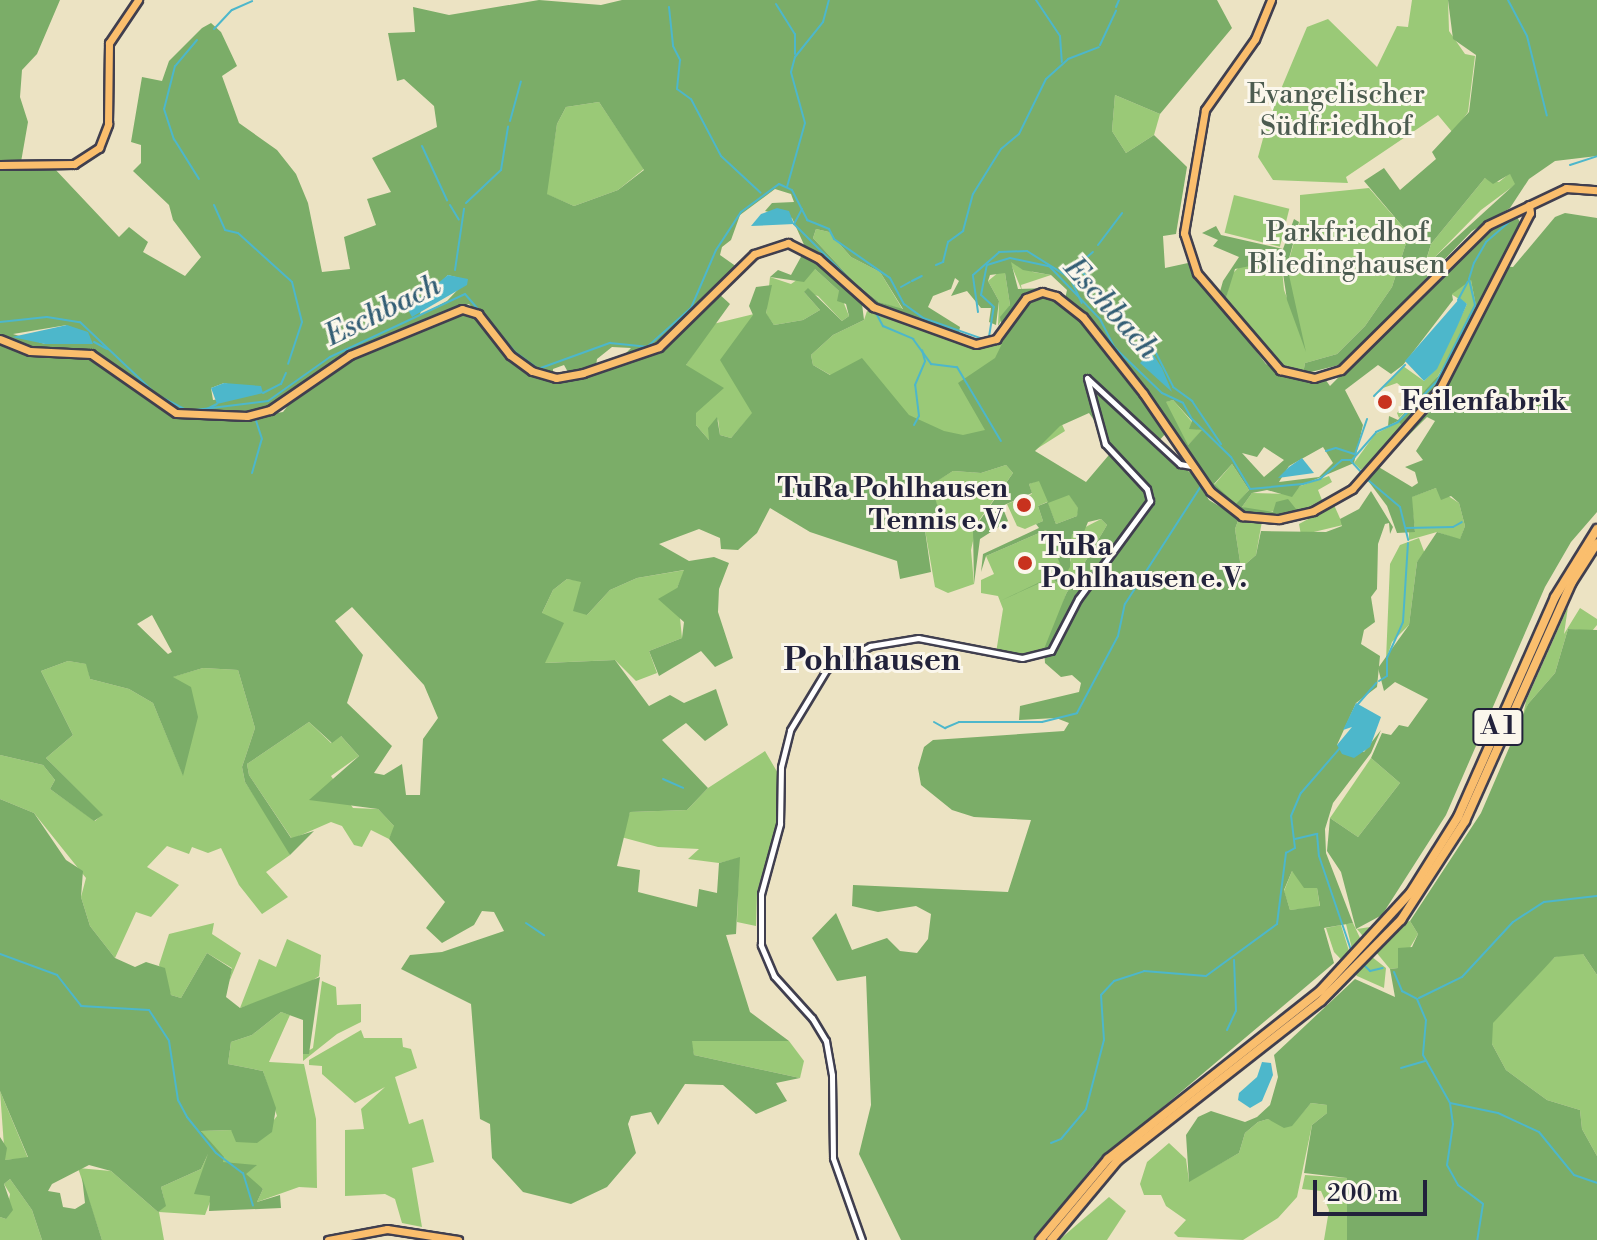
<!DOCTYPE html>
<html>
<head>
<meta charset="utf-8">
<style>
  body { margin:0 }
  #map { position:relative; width:1597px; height:1240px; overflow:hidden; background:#ece3c3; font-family:"Libre Bodoni",serif }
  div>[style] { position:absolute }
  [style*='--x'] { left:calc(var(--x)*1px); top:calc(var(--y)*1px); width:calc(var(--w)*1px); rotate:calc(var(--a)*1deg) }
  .green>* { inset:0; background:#9ac977; transform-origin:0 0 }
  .forest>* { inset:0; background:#7bad68 }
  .water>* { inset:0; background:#4db7cb }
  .stream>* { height:2px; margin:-1px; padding:0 1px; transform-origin:1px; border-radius:1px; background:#4db7cb }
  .roads { filter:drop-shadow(2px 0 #403f4f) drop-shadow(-2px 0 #403f4f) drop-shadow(0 2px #403f4f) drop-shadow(0 -2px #403f4f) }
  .minor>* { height:5px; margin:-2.5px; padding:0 2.5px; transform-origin:2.5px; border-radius:2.5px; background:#fff }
  .major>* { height:7px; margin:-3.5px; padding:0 3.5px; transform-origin:3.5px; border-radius:3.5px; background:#fabe6d }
  .highway>* { height:8px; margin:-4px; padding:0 4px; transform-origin:4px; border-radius:4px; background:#fabe6d }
  .dots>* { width:22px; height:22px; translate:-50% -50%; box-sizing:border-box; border:4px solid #fbf7ec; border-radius:50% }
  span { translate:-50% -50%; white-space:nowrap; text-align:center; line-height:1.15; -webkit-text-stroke:6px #fbf7ec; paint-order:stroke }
  .shield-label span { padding:2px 6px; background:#fbf7ec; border:2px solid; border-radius:6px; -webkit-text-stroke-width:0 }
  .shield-label { font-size:26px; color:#22223b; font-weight:700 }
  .park-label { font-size:28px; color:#4c5c50 }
  .poi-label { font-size:28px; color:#22223b; font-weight:700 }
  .left { translate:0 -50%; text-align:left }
  .right { translate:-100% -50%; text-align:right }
  .water-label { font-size:30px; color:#335e75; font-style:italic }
  .quarter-label { font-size:32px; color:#22223b; font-weight:700 }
  .scale { position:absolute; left:1313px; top:1180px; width:114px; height:36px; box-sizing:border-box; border:4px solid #22223b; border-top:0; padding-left:10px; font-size:24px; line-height:28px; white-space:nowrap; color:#22223b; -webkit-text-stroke:6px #fbf7ec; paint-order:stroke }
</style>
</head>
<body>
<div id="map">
  <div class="green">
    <i style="clip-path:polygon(1412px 0,1448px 0,1449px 31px,1465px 54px,1475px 56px,1468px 112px,1453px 133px,1438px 115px,1346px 177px,1348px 183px,1273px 180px,1258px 157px,1268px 120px,1307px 27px,1328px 19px,1377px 67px,1397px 26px,1408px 27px)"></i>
    <i style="clip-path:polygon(1115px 95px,1160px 114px,1154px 135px,1126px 153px,1112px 131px)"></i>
    <i style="clip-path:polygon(599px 102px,644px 169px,618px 190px,574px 206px,546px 194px,557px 124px,566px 107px)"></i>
    <i style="clip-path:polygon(1510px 173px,1516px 184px,1481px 210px,1424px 268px,1431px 244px,1485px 178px,1499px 182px)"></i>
    <i style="clip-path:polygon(1369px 188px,1409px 234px,1392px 287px,1365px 326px,1337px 354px,1305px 363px,1303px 374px,1285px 369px,1225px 301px,1232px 274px,1242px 264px,1281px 259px,1284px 290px,1297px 324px,1287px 267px,1300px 221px,1300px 195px)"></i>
    <i style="left:1234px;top:195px;width:57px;height:39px;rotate:14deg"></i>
    <i style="clip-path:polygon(816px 229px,829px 232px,851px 257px,880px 272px,903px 310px,879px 302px,855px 283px,813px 238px)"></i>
    <i style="clip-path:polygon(1016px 261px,1033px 272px,1051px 275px,1021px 285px,1022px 291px,1010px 262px)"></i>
    <i style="clip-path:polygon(814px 268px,839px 291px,849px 316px,842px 321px,818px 296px,804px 292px,820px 310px,803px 320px,774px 325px,766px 314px,770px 277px,791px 284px)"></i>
    <i style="clip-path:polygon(999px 272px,1005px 273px,1010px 305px,998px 326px,999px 301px,988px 281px)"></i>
    <i style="clip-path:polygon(1471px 279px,1476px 306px,1462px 336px,1433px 384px,1399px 418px,1397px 413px,1413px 396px,1397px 383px,1383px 388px,1403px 366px,1424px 381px,1436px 369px,1467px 304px,1451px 294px)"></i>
    <i style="clip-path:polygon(867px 311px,968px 347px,992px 346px,1013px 318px,1065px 431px,1035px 450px,949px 443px,813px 365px,811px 355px,833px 335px,864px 320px)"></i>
    <i style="clip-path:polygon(754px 314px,752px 414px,731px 438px,720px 435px,718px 419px,709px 440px,696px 425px,686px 365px,713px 324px)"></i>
    <i style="clip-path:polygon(1173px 400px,1192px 422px,1190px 428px,1203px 430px,1187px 446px,1165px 402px)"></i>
    <i style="clip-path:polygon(1399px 422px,1404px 428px,1361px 470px,1354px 463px,1375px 434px)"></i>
    <i style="clip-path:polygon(1232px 464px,1249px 490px,1236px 505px,1214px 485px)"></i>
    <i style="clip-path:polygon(1006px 465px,1013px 473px,977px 523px,971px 550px,974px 584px,948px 593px,935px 587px,925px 530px,941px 517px,930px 485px,953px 471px,981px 473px)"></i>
    <i style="clip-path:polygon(1329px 476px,1332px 482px,1318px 490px,1322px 500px,1306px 508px,1259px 513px,1242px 507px,1252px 493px,1293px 494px,1300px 486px)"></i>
    <i style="clip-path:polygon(1039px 480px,1069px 494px,1079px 509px,1077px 516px,1056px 524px,1047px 502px,1038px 506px,1043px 521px,1025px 529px,1017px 526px,1007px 504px,1032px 494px,1029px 484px)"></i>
    <i style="clip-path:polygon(1436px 488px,1459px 503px,1465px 526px,1460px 540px,1437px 532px,1409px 540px,1409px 532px,1415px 531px,1411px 497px)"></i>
    <i style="clip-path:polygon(1334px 505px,1343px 525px,1301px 535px,1299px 524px)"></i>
    <i style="clip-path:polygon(1239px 518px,1262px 521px,1256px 555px,1241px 568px,1235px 529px)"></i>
    <i style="clip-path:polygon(1101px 519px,1107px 525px,1066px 594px,1047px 651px,1035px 656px,996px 653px,1003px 609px,998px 596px,981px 593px,981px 580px,994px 574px,986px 556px,1046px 530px,1064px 571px,1056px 578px,1059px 584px,1071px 560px,1072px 534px)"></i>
    <i style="clip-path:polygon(1419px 538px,1425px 554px,1417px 562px,1409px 625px,1392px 642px,1386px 660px,1390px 564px,1400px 545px)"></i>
    <i style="clip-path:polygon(685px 570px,677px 588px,682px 638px,649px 651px,657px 673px,636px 681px,615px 660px,544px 663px,542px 613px,553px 590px,567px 579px,581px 581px,587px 615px,610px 590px,637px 578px)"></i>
    <i style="clip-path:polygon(1568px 607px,1564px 634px,1580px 608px,1597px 619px,1597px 625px,1592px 631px,1568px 629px,1555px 673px,1528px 704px,1520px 730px,1526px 701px)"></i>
    <i style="clip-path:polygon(68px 661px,87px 664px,90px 679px,129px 689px,153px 703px,183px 775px,172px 677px,203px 668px,238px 670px,255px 728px,242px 767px,245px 782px,287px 846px,290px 855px,266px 872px,288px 897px,262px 914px,239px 885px,221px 848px,208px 853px,192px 847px,189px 854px,167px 846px,147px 867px,179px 885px,151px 917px,136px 912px,115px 958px,90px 926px,81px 897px,86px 878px,34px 813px,0 799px,0 755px,43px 765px,55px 780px,50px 789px,95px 821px,102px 815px,46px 758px,73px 735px,41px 671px)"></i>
    <i style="clip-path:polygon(309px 722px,331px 743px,340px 735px,359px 756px,331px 776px,353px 808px,378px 809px,395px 827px,389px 839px,371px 830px,362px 847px,354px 845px,342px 826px,331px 822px,292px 839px,249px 775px,247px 764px)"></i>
    <i style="clip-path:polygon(765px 751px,779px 775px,779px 816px,757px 894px,756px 926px,737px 922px,739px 858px,719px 863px,688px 859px,699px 849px,658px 847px,621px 837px,630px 812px,687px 810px,708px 788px)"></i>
    <i style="clip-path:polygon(1371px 758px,1400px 783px,1358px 837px,1330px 818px)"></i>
    <i style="clip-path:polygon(1292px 871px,1317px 888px,1320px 907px,1290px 910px,1284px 891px)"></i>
    <i style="clip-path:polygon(1410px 921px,1418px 934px,1398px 968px,1390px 969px,1357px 929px)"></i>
    <i style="clip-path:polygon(214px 923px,212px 934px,241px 953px,229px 982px,232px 968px,207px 953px,181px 998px,171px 995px,159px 965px,169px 934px)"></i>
    <i style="clip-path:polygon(1353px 923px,1367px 953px,1386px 968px,1384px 988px,1357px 976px,1334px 952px,1326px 928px,1341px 925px,1349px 951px,1370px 971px,1352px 949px,1346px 924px)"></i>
    <i style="clip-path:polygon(287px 939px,321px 955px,319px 976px,303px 987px,240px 1008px,259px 959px,276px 967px)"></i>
    <i style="clip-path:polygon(1574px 951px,1583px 954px,1597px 975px,1597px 1156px,1582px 1129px,1580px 1110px,1547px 1100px,1506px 1070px,1492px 1044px,1492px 1023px,1511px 998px,1555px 957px)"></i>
    <i style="clip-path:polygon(322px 981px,336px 987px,337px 1005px,361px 1004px,361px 1022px,337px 1034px,303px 1061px,303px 1054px,313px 1048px)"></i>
    <i style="clip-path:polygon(281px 1012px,290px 1015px,269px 1062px,304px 1064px,316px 1119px,317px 1188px,299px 1187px,257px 1202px,263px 1189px,222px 1163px,201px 1131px,231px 1130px,244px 1141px,257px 1142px,277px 1116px,263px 1071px,228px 1064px,231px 1042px,252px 1035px)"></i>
    <i style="clip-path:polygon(361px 1030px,364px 1038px,402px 1038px,403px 1047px,411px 1049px,417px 1068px,395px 1077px,409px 1124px,423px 1119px,434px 1162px,412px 1168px,422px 1227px,402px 1223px,395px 1199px,385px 1194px,345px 1196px,345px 1130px,364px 1129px,361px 1109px,385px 1087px,355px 1103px,322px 1074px,322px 1066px,309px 1065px,309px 1060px)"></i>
    <i style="clip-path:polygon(691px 1041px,789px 1041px,804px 1061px,800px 1078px,694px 1055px)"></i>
    <i style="clip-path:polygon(0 1091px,28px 1158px,5px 1160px)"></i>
    <i style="clip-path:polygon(1311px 1103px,1327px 1105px,1327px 1113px,1312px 1125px,1297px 1197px,1278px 1218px,1243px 1240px,1178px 1237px,1174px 1233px,1186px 1220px,1166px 1206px,1161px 1195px,1144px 1195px,1140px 1184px,1147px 1162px,1169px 1143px,1186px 1159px,1189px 1181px,1239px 1153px,1245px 1133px,1258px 1122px,1268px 1119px,1291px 1126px)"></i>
    <i style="clip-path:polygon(208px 1154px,211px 1199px,205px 1215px,159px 1212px,164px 1240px,102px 1240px,78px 1168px,111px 1171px,158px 1212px,164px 1199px,161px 1187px,201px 1169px)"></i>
    <i style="clip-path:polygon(1305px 1175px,1348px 1178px,1347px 1240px,1324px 1240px,1329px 1210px,1321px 1191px,1302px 1189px)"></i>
    <i style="clip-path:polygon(10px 1179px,32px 1210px,42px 1240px,0 1240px,0 1217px,6px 1219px,10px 1194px,4px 1184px)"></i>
    <i style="clip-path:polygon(1109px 1197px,1126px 1211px,1107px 1240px,1059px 1240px)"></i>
  </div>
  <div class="forest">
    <i style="clip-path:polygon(0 0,60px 0,37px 54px,22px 70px,20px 97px,28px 122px,21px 162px,0 163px)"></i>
    <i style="clip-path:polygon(evenodd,539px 0,601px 5px,622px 0,1217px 0,1232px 28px,1160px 114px,1115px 95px,1112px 131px,1126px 153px,1154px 135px,1187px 167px,1176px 234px,1163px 236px,1165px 268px,1188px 263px,1266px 364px,1296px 379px,1325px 379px,1330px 386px,1474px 240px,1515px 213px,1521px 224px,1446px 376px,1404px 428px,1398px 421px,1388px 426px,1389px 416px,1398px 420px,1440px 374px,1476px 306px,1471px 280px,1452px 294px,1453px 300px,1403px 365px,1391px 374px,1378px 365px,1345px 390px,1363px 425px,1354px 463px,1300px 486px,1292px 497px,1267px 490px,1252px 493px,1242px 507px,1273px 512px,1276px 502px,1288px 499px,1296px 509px,1306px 508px,1349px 487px,1305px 512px,1278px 517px,1247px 516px,1214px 492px,1173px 432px,1065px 299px,1067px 290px,1051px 275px,1023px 270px,1011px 262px,1018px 289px,1050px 288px,1019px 300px,1002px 328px,1000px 317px,1010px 305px,1005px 273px,990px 275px,988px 281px,999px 301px,996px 325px,989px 322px,991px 308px,981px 308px,967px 291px,951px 296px,959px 281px,955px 278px,951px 289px,933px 296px,928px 307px,960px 327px,958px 336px,875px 306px,805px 247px,792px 218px,765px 211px,772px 203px,794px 202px,791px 194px,775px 189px,740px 215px,731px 240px,722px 247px,720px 255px,737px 267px,659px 345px,621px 358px,631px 348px,612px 347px,597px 359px,596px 366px,569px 374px,564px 365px,553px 369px,553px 376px,538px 372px,512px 353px,469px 304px,347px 355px,268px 408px,245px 414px,173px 410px,89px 351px,35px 349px,0 336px,0 168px,53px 167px,119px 237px,129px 227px,148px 242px,143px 252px,185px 276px,201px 257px,173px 220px,169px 205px,133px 171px,141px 163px,141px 145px,131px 142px,142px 77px,162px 81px,169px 61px,202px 28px,211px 23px,221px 32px,237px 66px,222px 76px,239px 123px,277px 150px,296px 174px,308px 203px,322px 272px,350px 269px,344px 237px,376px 225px,367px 199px,391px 192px,372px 158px,437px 127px,434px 106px,404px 79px,397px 81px,388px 33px,415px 32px,413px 7px,449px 15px,539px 0,599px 102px,644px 170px,618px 190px,574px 206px,547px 194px,557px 124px,566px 107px,599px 102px,539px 0,816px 229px,829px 232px,851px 257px,880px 272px,903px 309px,879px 302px,855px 283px,813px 238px,816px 229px,539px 0,448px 275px,467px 280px,447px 301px,419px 316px,428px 295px,448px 275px,539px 0,67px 325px,45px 344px,13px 334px,67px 325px,539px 0,224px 383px,239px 387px,253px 387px,248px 395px,213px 400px,211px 388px,224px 383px,539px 0,1173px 400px,1192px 421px,1189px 429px,1202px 430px,1188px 445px,1166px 402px,1173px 400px,539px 0,1264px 447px,1284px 460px,1264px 477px,1242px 453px,1257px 457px,1264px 447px,539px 0,1323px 447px,1333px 463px,1319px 477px,1279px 482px,1289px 466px,1323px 447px,539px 0,1232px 464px,1249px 490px,1236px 504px,1214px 484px,1232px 464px)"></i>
    <i style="clip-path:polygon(evenodd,1448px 0,1597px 0,1597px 156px,1555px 161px,1529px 179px,1510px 208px,1472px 231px,1343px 364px,1303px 374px,1305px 363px,1337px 354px,1365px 326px,1392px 287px,1409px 234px,1364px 181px,1384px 168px,1400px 190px,1436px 159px,1432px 152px,1469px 112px,1476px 55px,1453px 39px,1448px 0,1510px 174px,1515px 184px,1424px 267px,1431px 244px,1485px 178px,1493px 184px,1510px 174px)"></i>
    <i style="clip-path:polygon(1565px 213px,1597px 218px,1597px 512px,1571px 542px,1545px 587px,1446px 815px,1382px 915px,1356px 929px,1341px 872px,1327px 851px,1330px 818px,1358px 837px,1400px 783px,1371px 758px,1382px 733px,1391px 735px,1399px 725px,1408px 727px,1428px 699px,1395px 682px,1384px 691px,1378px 668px,1409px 625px,1417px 562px,1437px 532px,1460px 539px,1465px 526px,1459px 503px,1451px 496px,1441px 500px,1436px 488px,1412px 497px,1415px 532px,1397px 533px,1387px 506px,1366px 478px,1377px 466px,1412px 487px,1418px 483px,1415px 472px,1405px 467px,1423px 460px,1416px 451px,1435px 421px,1427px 417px,1401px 443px,1400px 439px,1430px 403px,1501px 266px,1513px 267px,1555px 217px)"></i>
    <i style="clip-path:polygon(1294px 219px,1299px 222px,1287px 266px,1306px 352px,1287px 300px,1281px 260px,1235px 269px,1225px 301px,1219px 295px,1223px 281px,1239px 257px,1213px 246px,1218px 240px,1202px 233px,1216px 226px,1221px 235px,1283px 249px)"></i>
    <i style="clip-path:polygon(evenodd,792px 246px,822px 264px,862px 304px,864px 320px,833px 335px,811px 355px,813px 365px,830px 375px,862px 358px,909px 415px,944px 431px,963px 435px,985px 430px,958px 383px,995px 358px,1022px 303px,1050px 296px,1073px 312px,1141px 393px,1167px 432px,1156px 444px,1193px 475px,1209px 500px,1239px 518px,1235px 529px,1241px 568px,1256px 555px,1261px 531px,1326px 532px,1342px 526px,1340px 519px,1359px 509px,1371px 491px,1393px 527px,1390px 534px,1389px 523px,1385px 524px,1378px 544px,1377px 589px,1371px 597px,1375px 622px,1364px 630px,1361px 644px,1380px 656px,1377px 687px,1356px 703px,1337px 745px,1364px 752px,1381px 730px,1371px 753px,1333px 803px,1325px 829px,1326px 853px,1353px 923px,1324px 928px,1334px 963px,1093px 1166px,1034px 1240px,901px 1240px,859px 1154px,871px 1105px,866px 976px,837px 981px,812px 938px,836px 913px,852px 950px,887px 938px,900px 951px,917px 953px,928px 939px,931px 914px,916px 906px,878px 912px,852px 906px,853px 885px,1008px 892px,1031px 820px,974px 817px,952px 810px,921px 785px,918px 768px,924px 747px,933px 740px,1064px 731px,1069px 723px,1056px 718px,1019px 720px,1020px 706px,1079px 692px,1081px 683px,1072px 675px,1061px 677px,1045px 663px,1044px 649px,1066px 594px,1107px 525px,1101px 519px,1088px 522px,1083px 534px,1072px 534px,1070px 567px,1060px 584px,1051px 578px,1000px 601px,1063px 571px,1046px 530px,986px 556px,981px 572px,983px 554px,1039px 528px,1036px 524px,1043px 521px,1038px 506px,1048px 502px,1039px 481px,1029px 484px,1032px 493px,1002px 506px,1008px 521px,980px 539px,974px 584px,973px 530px,1013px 473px,1006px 465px,981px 473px,953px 471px,931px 485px,941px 517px,925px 530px,931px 572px,900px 579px,897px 561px,810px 532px,770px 508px,757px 533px,738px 550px,721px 549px,720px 538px,699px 529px,659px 544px,689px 561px,714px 557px,729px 563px,719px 589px,718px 612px,733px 658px,715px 667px,701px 651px,659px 676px,649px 651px,682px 638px,684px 622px,658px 599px,677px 588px,684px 570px,637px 578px,610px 590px,587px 615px,573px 611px,581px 582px,567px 579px,553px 590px,542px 613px,564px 623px,545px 663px,615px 660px,649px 706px,670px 695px,684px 703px,716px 689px,728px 725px,705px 741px,686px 723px,662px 740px,708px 788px,687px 810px,630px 812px,617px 866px,640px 870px,638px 892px,697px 907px,699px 889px,717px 893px,719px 863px,740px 857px,736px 934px,726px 935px,750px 1012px,789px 1041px,692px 1041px,694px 1055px,800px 1078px,776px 1083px,787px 1101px,756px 1114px,723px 1085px,685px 1084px,658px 1125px,651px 1112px,631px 1116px,628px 1124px,636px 1153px,607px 1187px,571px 1204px,523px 1192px,492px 1158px,490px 1124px,480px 1119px,471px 1004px,401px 969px,410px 955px,442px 952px,504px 931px,494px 912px,482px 911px,474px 925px,442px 943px,426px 928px,445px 902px,389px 839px,394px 826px,378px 809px,309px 800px,359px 756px,341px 736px,332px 743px,309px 722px,247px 764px,249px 775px,291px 838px,314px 831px,290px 855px,245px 782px,242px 767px,255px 728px,238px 670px,203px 668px,173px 677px,191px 687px,198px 717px,183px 776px,153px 703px,129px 689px,90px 679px,86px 664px,68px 661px,41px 671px,73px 735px,46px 758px,103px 815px,94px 821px,50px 789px,55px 780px,43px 765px,0 755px,0 341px,17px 349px,88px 355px,175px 414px,238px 419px,283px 412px,299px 391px,336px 365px,464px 312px,477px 317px,534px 375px,555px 380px,664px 346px,718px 293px,730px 304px,686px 365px,724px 388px,696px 413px,696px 425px,709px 440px,708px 428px,717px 417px,720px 435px,731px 438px,752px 413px,720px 360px,753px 315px,749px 306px,756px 287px,772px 285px,766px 313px,774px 325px,803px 320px,820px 310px,804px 292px,808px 288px,842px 321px,849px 316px,846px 304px,837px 301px,839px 291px,815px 269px,804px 282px,770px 277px,778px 270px,791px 275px,802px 255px,792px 246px,1089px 413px,1114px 449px,1086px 482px,1035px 451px,1060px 426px,1089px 413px,792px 246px,1069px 495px,1078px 508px,1077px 516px,1056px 524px,1048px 503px,1069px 495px,792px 246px,352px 607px,424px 685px,438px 718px,423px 739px,420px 795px,406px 795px,402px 764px,384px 775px,374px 773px,392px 746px,347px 703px,363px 655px,335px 621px,352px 607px,792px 246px,152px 615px,172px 652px,168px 654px,137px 624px,152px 615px,792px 246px,1292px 871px,1304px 888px,1317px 888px,1320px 906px,1290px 910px,1284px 890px,1292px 871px)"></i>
    <i style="clip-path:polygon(1568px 629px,1597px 630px,1597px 975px,1583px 954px,1555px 957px,1493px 1023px,1492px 1044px,1506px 1070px,1547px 1100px,1580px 1110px,1582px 1129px,1597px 1156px,1597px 1240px,1347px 1240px,1347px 1178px,1304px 1173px,1312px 1125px,1327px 1113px,1327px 1105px,1311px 1103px,1292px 1126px,1284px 1128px,1268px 1119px,1258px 1122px,1245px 1133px,1239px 1153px,1189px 1182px,1186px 1135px,1198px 1117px,1211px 1111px,1245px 1122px,1257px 1117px,1270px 1105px,1278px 1077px,1274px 1055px,1355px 979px,1395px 997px,1390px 969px,1398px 968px,1398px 948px,1412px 947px,1418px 934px,1410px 921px,1481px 813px,1528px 704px,1555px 673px)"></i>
    <i style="clip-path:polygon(0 799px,34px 813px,66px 860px,83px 871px,81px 897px,90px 926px,115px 958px,135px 967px,146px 962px,165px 968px,171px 995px,181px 998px,207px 953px,232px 969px,226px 997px,240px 1008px,320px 977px,309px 1054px,303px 1054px,303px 1020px,281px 1012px,252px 1035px,231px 1042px,228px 1064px,263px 1071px,276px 1108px,272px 1132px,257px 1143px,236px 1142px,231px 1130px,201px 1131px,224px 1157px,223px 1162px,257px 1165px,246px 1174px,263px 1189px,257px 1202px,280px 1195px,281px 1208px,209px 1211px,210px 1196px,194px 1194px,208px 1154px,201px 1169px,161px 1187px,166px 1206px,158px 1212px,111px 1171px,89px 1165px,52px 1184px,48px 1191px,60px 1193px,63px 1207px,75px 1209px,85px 1203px,82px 1177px,102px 1240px,42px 1240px,32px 1210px,10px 1179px,4px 1184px,13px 1210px,6px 1219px,0 1217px,0 1137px,7px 1148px,5px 1160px,28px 1157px,0 1091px)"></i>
  </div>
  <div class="water">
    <i style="clip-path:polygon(777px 208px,789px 211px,794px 224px,751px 226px,761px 214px)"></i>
    <i style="clip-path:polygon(448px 275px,468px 279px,467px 285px,412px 317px,407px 308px)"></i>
    <i style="clip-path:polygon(1460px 298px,1467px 304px,1457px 327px,1437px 369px,1424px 381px,1405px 361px)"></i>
    <i style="clip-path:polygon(67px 325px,88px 332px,93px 344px,45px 344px,12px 337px)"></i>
    <i style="clip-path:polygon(1151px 351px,1162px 368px,1172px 392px,1140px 363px)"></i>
    <i style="clip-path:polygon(224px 383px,261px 386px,263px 393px,217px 404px,211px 388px)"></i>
    <i style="clip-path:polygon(1302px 458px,1314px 473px,1278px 478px,1289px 467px)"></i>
    <i style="clip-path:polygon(1356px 703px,1381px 717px,1370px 747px,1354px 758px,1342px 754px,1337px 745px,1352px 727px,1343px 730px)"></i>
    <i style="clip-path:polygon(1262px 1062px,1271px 1063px,1273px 1075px,1262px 1101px,1250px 1108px,1238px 1100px,1239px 1093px,1257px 1077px)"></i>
  </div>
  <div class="stream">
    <i style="--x:1036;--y:0;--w:43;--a:56.3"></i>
    <i style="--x:1060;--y:36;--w:26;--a:86"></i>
    <i style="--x:1508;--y:0;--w:41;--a:62.2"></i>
    <i style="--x:1527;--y:36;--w:82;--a:76"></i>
    <i style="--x:776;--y:4;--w:36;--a:58"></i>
    <i style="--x:795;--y:34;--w:20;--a:90"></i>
    <i style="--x:669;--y:7;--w:39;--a:84"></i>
    <i style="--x:673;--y:46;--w:16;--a:63"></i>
    <i style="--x:680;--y:60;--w:29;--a:96"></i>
    <i style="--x:677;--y:89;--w:17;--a:36"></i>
    <i style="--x:691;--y:99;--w:64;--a:62.2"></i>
    <i style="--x:721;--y:156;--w:54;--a:42.8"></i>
    <i style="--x:1116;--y:7;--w:8;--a:-67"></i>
    <i style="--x:214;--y:29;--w:26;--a:-47"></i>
    <i style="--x:232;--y:10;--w:22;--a:-24"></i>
    <i style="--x:197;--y:40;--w:34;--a:130"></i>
    <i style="--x:175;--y:66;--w:44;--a:104.3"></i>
    <i style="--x:164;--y:109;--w:32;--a:72"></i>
    <i style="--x:174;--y:139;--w:47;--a:58"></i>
    <i style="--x:1100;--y:45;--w:38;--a:-65"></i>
    <i style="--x:510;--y:121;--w:41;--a:-74.6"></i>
    <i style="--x:422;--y:146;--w:60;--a:65.2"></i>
    <i style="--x:1570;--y:165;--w:28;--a:-18"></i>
    <i style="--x:787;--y:187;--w:66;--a:-74.3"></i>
    <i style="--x:805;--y:123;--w:53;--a:-105.4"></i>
    <i style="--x:791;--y:72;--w:16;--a:-75"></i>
    <i style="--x:795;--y:57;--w:45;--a:-51.3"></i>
    <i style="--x:823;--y:22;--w:23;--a:-75"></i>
    <i style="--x:466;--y:203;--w:48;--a:-43.3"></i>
    <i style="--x:501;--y:170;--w:44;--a:-80.8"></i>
    <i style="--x:214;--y:205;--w:27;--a:66"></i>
    <i style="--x:225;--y:230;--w:13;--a:13"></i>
    <i style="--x:238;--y:233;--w:73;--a:42.2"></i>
    <i style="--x:292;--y:282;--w:41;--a:76"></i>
    <i style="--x:302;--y:322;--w:44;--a:108.4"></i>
    <i style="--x:450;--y:205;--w:17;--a:59"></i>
    <i style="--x:802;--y:209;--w:17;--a:118"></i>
    <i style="--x:794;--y:224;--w:100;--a:45"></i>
    <i style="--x:1098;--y:245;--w:40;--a:-53"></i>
    <i style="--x:936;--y:265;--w:8;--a:-23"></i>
    <i style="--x:943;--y:262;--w:21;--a:-76"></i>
    <i style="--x:948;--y:242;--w:19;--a:-36"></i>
    <i style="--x:963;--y:231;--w:38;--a:-75"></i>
    <i style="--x:973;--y:194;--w:53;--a:-58.1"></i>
    <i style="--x:1001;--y:149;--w:23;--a:-40"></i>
    <i style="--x:1019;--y:134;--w:61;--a:-63.9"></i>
    <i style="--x:1046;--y:79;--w:30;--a:-42"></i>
    <i style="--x:1068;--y:59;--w:33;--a:-21"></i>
    <i style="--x:1077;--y:266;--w:118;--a:47.8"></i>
    <i style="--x:1156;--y:353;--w:38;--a:63"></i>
    <i style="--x:1173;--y:387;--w:24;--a:36"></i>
    <i style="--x:1192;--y:401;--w:52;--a:56"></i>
    <i style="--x:1075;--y:268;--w:24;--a:-42"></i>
    <i style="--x:455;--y:270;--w:62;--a:-81.6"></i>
    <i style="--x:912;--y:281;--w:11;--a:-27"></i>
    <i style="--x:1072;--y:282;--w:23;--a:65"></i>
    <i style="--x:901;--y:287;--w:10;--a:-29"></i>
    <i style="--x:1458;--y:300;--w:21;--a:-62"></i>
    <i style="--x:978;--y:312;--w:37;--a:-98"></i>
    <i style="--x:973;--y:275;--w:35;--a:-41"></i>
    <i style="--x:999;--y:252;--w:28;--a:-2"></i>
    <i style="--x:1027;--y:251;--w:51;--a:32.1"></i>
    <i style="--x:876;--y:313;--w:15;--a:62"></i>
    <i style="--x:883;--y:326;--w:33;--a:23"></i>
    <i style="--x:913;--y:339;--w:31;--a:54"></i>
    <i style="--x:931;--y:364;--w:26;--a:7"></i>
    <i style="--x:957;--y:367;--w:86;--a:59.3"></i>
    <i style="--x:0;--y:322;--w:47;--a:-6.1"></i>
    <i style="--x:47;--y:317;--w:33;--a:9"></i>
    <i style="--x:80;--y:322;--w:106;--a:43.5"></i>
    <i style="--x:157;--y:395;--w:34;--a:27"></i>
    <i style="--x:989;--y:337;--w:30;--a:-81"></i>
    <i style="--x:994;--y:307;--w:18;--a:-137"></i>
    <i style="--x:981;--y:295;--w:31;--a:-79"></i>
    <i style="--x:987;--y:265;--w:24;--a:-17"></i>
    <i style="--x:1010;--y:258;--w:40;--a:12"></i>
    <i style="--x:1049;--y:266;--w:74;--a:46.1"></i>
    <i style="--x:1100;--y:319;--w:33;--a:63"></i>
    <i style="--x:1115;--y:348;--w:65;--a:43.8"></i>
    <i style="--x:1162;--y:393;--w:23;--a:25"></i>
    <i style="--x:1183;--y:403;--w:18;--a:61"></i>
    <i style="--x:1192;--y:419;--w:54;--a:44.3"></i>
    <i style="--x:1231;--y:457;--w:37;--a:59"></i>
    <i style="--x:1250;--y:489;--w:53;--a:-5.4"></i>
    <i style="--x:1303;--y:484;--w:18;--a:-16"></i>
    <i style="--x:1320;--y:479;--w:29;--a:-41"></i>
    <i style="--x:1342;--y:460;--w:10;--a:0"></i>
    <i style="--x:1352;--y:460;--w:37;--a:-49"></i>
    <i style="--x:1376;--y:432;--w:24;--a:-24"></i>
    <i style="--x:1398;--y:422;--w:57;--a:-46.4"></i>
    <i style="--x:1437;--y:381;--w:85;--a:-63.4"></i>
    <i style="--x:1475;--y:305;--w:27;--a:-103"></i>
    <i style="--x:1469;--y:279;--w:17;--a:-73"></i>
    <i style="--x:1474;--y:263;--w:24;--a:-60"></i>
    <i style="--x:1486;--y:242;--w:37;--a:-41"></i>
    <i style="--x:94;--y:342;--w:15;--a:28"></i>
    <i style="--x:263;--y:393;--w:20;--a:-27"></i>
    <i style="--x:281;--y:384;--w:12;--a:-66"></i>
    <i style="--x:1374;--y:396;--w:44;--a:-45"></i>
    <i style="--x:207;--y:409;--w:11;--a:-27"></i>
    <i style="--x:195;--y:410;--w:74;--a:-7"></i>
    <i style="--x:268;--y:401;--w:76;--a:-35.4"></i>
    <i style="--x:330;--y:357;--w:149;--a:-25"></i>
    <i style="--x:465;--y:294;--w:77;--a:49.2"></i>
    <i style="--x:515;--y:352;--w:29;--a:36"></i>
    <i style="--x:538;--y:369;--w:77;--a:-19.9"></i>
    <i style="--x:610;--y:343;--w:37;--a:6"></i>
    <i style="--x:647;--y:347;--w:59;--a:-41.6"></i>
    <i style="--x:691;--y:308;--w:63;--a:-66.7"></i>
    <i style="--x:716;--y:250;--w:45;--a:-56.7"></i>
    <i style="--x:741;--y:212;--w:47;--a:-36.4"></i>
    <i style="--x:779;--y:184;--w:14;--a:25"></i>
    <i style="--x:792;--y:190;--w:34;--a:63"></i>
    <i style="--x:807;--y:220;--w:24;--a:22"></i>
    <i style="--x:829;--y:229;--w:11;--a:63"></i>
    <i style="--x:834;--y:239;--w:68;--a:34.9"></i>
    <i style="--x:890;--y:278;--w:30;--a:62"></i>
    <i style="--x:904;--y:304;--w:24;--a:36"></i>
    <i style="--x:923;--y:318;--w:64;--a:19.3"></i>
    <i style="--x:914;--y:425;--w:10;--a:-61"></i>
    <i style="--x:919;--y:416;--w:31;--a:-97"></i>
    <i style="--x:915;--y:385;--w:26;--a:-67"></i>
    <i style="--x:925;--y:361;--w:11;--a:-105"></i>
    <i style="--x:1326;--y:451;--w:10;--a:-17"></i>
    <i style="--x:1336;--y:448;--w:20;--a:18"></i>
    <i style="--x:1355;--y:454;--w:37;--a:-71"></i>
    <i style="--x:1351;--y:461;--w:15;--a:48"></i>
    <i style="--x:252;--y:473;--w:35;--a:-74"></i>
    <i style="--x:262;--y:439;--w:22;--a:-108"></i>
    <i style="--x:1368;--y:480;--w:42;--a:40.2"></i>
    <i style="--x:1400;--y:507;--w:34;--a:76"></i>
    <i style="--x:1406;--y:528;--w:47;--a:-1.2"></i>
    <i style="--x:1453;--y:527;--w:10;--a:-29"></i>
    <i style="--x:1379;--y:681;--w:9;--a:-32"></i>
    <i style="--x:1387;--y:676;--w:18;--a:-90"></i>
    <i style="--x:1387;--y:658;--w:39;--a:-66"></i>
    <i style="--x:1403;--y:622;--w:79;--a:-86.4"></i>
    <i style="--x:1358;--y:704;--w:28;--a:-49"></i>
    <i style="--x:934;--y:722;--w:13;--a:29"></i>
    <i style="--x:945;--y:728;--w:15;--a:-23"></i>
    <i style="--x:959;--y:722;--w:83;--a:0"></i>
    <i style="--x:1042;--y:722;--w:36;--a:-14"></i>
    <i style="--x:1077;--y:713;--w:87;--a:-62"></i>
    <i style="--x:1118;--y:636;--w:33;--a:-78"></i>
    <i style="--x:1125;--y:604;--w:144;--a:-57.2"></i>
    <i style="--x:663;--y:779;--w:22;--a:24"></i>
    <i style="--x:1295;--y:839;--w:23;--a:-13"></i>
    <i style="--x:1317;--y:834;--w:22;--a:85"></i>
    <i style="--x:1319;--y:856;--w:99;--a:71.2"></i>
    <i style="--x:526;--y:923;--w:22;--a:34"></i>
    <i style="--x:0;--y:954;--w:61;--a:20.2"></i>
    <i style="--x:57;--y:975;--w:39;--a:52"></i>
    <i style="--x:81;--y:1006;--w:68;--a:3.4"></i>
    <i style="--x:149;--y:1010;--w:37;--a:57"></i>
    <i style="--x:169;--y:1041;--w:60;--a:81.3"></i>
    <i style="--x:178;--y:1100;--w:19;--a:62"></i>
    <i style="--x:187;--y:1117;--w:46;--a:51.1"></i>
    <i style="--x:216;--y:1153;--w:34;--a:37"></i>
    <i style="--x:243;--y:1173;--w:34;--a:73"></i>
    <i style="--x:1363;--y:964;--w:10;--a:45"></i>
    <i style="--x:1370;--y:971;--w:13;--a:-13"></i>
    <i style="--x:1394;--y:972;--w:21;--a:67"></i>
    <i style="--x:1402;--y:991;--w:17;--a:28"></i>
    <i style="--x:1417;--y:999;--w:23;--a:67"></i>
    <i style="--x:1426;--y:1020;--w:35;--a:95"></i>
    <i style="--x:1423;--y:1055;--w:55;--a:60.6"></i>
    <i style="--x:1450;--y:1103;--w:21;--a:82"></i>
    <i style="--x:1453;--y:1124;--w:41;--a:98.3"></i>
    <i style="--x:1447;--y:1165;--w:23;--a:61"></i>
    <i style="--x:1458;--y:1185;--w:31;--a:37"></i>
    <i style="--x:1483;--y:1204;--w:36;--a:99"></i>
    <i style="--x:1419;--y:998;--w:48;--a:-26"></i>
    <i style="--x:1462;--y:977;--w:75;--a:-47.2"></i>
    <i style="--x:1513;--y:922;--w:37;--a:-33"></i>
    <i style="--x:1544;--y:902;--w:53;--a:-6.5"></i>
    <i style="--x:1227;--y:1030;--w:21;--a:-65"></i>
    <i style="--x:1236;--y:1011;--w:51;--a:-92.2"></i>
    <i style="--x:1401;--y:1068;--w:26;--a:-16"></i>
    <i style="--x:1450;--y:1103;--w:49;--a:11.8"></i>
    <i style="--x:1498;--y:1113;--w:45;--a:24.9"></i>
    <i style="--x:1539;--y:1132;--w:55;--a:50.9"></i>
    <i style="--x:1574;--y:1175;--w:24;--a:19"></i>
    <i style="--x:1051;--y:1143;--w:11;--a:-22"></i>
    <i style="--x:1061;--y:1139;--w:39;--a:-50"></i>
    <i style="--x:1086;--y:1109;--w:71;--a:-75.4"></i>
    <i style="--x:1104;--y:1040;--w:45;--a:-93.8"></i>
    <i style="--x:1101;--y:995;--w:19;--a:-47"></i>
    <i style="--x:1114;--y:981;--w:32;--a:-18"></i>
    <i style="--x:1144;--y:971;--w:62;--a:4.6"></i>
    <i style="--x:1206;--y:976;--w:88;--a:-36.2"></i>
    <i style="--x:1277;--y:924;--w:72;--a:-82.8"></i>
    <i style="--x:1286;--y:853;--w:10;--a:-29"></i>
    <i style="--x:1295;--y:848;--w:32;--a:-97"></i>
    <i style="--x:1291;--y:816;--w:25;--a:-67"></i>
    <i style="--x:1301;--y:793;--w:60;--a:-49.1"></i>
  </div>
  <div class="roads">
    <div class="minor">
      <i style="--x:862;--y:1240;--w:87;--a:-109.5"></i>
      <i style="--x:833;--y:1158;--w:83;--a:-90.7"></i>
      <i style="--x:832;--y:1075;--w:35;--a:-100"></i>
      <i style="--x:826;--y:1041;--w:27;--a:-121"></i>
      <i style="--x:812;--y:1018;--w:57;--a:-132.1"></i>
      <i style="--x:774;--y:976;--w:34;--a:-113"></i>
      <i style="--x:761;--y:945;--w:51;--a:-90"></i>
      <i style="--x:761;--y:894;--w:73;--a:-74.8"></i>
      <i style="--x:780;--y:824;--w:57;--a:-89"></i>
      <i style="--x:781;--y:767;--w:38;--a:-76"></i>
      <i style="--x:790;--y:730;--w:71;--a:-58.8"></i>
      <i style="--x:827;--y:669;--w:49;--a:-28.1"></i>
      <i style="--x:870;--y:646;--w:49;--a:-9.5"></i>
      <i style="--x:918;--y:638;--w:106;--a:10.9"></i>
      <i style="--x:1022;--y:658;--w:30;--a:-14"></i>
      <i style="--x:1051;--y:651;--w:59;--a:-62.6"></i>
      <i style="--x:1078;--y:599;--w:122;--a:-53.7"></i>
      <i style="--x:1150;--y:501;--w:12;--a:-104"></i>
      <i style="--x:1147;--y:489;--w:62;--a:-133"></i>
      <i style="--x:1105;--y:444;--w:68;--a:-105.3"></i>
      <i style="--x:1087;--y:378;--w:127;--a:42.8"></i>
      <i style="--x:1180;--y:464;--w:10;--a:11"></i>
    </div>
    <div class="major">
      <i style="--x:1271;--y:0;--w:42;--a:112.3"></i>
      <i style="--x:1255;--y:39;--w:87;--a:125.2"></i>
      <i style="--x:1205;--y:110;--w:125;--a:99.7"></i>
      <i style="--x:1184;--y:233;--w:42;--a:72"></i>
      <i style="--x:1197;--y:273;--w:128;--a:49.4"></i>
      <i style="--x:1280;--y:370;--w:35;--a:13"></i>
      <i style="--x:1314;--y:378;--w:28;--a:-17"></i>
      <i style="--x:1341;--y:370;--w:206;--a:-44.6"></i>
      <i style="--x:1488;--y:225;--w:86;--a:-25.4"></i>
      <i style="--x:1566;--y:188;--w:31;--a:4"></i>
      <i style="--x:0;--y:165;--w:74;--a:-0.8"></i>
      <i style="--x:74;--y:164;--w:30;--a:-33"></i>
      <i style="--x:99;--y:148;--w:26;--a:-69"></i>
      <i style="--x:108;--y:124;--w:81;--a:-89.3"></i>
      <i style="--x:109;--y:43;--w:52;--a:-56"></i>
      <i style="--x:0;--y:339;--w:32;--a:22"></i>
      <i style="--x:30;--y:351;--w:61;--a:2.8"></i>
      <i style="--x:91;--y:354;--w:103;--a:34.8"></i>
      <i style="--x:176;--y:413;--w:71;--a:2.4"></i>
      <i style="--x:247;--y:416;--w:24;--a:-15"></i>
      <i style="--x:270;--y:410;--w:97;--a:-34.5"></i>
      <i style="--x:350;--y:355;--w:121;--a:-22.3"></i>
      <i style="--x:462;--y:309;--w:17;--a:17"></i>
      <i style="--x:478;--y:314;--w:52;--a:52"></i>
      <i style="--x:510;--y:355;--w:27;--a:36"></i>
      <i style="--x:532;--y:371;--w:25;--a:16"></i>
      <i style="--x:556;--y:378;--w:27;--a:-10"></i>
      <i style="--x:583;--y:373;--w:80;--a:-18.9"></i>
      <i style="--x:659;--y:347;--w:133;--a:-44.4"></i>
      <i style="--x:754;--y:254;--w:36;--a:-18"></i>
      <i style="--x:788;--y:243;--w:34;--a:27"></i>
      <i style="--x:818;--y:258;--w:74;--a:41.7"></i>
      <i style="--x:873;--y:307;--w:109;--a:19.8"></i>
      <i style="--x:976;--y:344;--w:21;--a:-14"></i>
      <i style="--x:996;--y:339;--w:51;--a:-53.8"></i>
      <i style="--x:1026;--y:298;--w:17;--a:-21"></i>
      <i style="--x:1042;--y:292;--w:15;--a:16"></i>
      <i style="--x:1056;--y:296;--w:34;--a:38"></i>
      <i style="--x:1083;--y:317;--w:97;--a:51.7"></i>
      <i style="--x:1143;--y:393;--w:119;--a:55.6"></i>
      <i style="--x:1210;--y:491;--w:41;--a:38"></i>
      <i style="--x:1242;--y:516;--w:37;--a:5"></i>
      <i style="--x:1279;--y:519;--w:35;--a:-13"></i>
      <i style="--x:1313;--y:511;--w:45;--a:-29.4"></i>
      <i style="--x:1352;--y:489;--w:132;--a:-48.7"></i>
      <i style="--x:1439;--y:390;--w:199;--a:-62.8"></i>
      <i style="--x:1530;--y:213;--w:8;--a:-97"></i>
      <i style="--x:328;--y:1240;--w:60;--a:-10.6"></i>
      <i style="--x:387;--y:1229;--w:72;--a:8.8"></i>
    </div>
    <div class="highway">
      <i style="--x:1040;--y:1240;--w:106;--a:-50"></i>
      <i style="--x:1108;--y:1159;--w:272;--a:-38.4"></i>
      <i style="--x:1321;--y:990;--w:133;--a:-47.4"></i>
      <i style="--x:1411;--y:892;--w:89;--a:-57.9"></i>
      <i style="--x:1458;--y:817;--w:240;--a:-66.2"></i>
      <i style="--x:1555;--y:597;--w:80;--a:-58.3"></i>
      <i style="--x:1051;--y:1240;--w:103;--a:-50.1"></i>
      <i style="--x:1117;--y:1161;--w:259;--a:-38.1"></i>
      <i style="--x:1321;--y:1001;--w:114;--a:-45.4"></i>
      <i style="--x:1401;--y:920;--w:118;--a:-57.1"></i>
      <i style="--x:1465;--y:821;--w:262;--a:-65.9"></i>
      <i style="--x:1572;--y:582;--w:46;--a:-57.3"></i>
    </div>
  </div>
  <div class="dots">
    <i style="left:1385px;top:402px;background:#c8321e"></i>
    <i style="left:1024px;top:505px;background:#c8321e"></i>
    <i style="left:1025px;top:563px;background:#c8321e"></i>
  </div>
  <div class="shield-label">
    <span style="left:1498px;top:727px">A 1</span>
  </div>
  <div class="park-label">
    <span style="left:1336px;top:111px">Evangelischer<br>Südfriedhof</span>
    <span style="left:1347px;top:249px">Parkfriedhof<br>Bliedinghausen</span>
  </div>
  <div class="poi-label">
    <span class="left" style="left:1401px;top:402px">Feilenfabrik</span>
    <span class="right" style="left:1008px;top:505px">TuRa Pohlhausen<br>Tennis e.V.</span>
    <span class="left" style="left:1041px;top:563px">TuRa<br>Pohlhausen e.V.</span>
  </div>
  <div class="water-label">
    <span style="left:1111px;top:309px;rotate:48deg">Eschbach</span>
    <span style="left:383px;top:311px;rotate:-26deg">Eschbach</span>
  </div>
  <div class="quarter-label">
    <span style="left:872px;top:660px">Pohlhausen</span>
  </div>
  <div class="scale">200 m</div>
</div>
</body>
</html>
